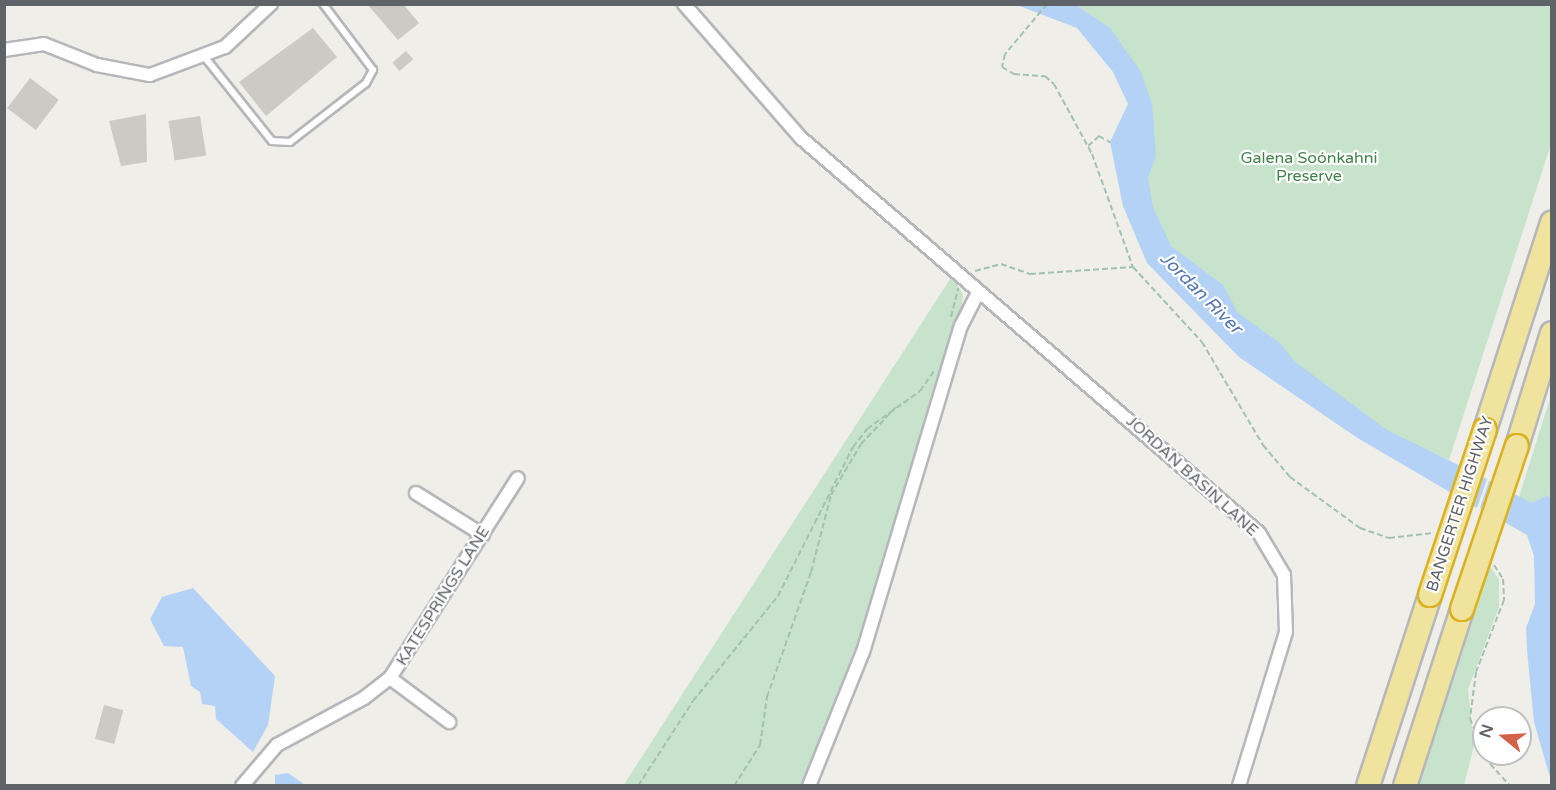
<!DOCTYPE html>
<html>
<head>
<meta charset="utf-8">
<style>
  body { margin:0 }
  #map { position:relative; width:1556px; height:790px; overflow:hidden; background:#efeee8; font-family:"Varela Round",sans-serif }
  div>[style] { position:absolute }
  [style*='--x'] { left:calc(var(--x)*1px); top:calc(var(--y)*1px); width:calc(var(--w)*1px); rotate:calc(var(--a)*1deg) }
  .green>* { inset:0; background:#c8e3cb }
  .water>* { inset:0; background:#b3d2f5 }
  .building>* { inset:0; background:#cbcac5; transform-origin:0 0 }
  .path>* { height:2px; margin-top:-1px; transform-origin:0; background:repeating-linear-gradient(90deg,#a1c2ad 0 6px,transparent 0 9px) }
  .roads { filter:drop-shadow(2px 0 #b5b7bb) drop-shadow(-2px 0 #b5b7bb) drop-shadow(0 2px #b5b7bb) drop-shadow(0 -2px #b5b7bb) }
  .service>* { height:6px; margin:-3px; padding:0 3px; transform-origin:3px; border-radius:3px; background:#fff }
  .minor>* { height:12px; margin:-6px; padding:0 6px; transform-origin:6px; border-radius:6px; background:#fff }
  .motorway>* { height:22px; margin:-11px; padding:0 11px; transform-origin:11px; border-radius:11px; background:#f0e39e }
  .bridges { filter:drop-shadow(2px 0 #dab11e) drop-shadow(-2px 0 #dab11e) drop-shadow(0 2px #dab11e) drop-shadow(0 -2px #dab11e) }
  .motorway-bridge>* { height:22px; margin:-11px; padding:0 11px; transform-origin:11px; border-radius:11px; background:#f0e39e }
  span { translate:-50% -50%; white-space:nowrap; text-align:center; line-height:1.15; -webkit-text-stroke:4.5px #fff; paint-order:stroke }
  .park-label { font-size:16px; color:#42834b }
  .street-label { font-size:16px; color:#5f6266 }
  .water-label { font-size:18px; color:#5477ae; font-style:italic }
  .frame { position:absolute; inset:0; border:6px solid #5f6266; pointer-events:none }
  .north { position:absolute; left:1472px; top:706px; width:60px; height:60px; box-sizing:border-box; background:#fff; border:2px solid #bfc0c2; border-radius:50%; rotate:288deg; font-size:16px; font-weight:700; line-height:24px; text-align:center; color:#5f6266 }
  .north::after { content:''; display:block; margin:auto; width:21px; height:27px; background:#d46249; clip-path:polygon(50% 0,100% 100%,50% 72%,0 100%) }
</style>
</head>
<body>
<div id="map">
  <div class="green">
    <i style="clip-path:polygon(1066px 5px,1551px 5px,1551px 144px,1449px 460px,1363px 421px,1171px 260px,1140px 177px,1148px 117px)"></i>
    <i style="clip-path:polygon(952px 276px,963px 294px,962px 305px,866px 620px,801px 785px,623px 786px)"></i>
    <i style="clip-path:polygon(1551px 395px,1551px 499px,1548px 495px,1532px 503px,1519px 497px)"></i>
    <i style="clip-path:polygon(1490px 566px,1499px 580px,1499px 607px,1468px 689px,1474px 746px,1464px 785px,1419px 785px)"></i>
  </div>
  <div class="water">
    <i style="clip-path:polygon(1017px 5px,1076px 5px,1110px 28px,1141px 72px,1152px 104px,1156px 156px,1148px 178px,1153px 207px,1171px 246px,1223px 285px,1238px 313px,1281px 344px,1294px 361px,1387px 430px,1487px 479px,1477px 508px,1356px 437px,1239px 357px,1147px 263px,1123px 206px,1110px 142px,1128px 104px,1113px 72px,1077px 28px)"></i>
    <i style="clip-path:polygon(1489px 481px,1532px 503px,1548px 495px,1551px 499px,1551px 781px,1534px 722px,1527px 650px,1526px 628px,1535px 604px,1534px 556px,1527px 535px,1480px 508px)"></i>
    <i style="clip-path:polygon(193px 588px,275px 676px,268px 725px,253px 752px,216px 719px,215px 706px,202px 704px,200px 692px,191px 686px,183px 647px,164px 646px,150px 619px,162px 597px)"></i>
    <i style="clip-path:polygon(288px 773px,298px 780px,305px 785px,275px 785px,275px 775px)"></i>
  </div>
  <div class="building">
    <i style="clip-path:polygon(367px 4px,403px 4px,419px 23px,398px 40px)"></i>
    <i style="clip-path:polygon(313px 28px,337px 57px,266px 116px,239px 82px)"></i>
    <i style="left:406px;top:51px;width:11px;height:18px;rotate:49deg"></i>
    <i style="left:30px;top:78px;width:36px;height:38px;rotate:37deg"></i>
    <i style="clip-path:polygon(146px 114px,147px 162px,121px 166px,109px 121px)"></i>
    <i style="left:200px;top:116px;width:40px;height:32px;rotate:81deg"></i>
    <i style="left:104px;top:705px;width:20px;height:35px;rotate:15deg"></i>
  </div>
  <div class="path">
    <i style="--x:1047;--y:4;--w:65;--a:130"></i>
    <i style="--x:1005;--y:54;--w:13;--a:103"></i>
    <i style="--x:1002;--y:67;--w:14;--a:30"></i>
    <i style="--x:1014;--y:74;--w:31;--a:4"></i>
    <i style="--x:1045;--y:76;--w:12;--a:42"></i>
    <i style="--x:1054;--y:84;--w:80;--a:61.5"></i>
    <i style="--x:1092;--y:154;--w:120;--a:70.1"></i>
    <i style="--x:1133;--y:267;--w:102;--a:47.4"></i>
    <i style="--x:1202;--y:342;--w:120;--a:59.4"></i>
    <i style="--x:1263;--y:445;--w:42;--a:49.8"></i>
    <i style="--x:1290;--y:477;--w:87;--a:36.1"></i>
    <i style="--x:1360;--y:528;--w:31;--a:19"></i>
    <i style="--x:1389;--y:538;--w:44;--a:-6.5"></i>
    <i style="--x:1088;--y:146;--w:15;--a:-42"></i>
    <i style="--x:1099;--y:136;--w:13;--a:29"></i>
    <i style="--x:975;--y:271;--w:27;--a:-15"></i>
    <i style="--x:1001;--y:264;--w:31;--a:19"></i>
    <i style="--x:1030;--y:274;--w:103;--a:-3.9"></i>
    <i style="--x:951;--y:317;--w:30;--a:-76"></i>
    <i style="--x:1494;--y:565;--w:17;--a:57"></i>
    <i style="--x:1503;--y:579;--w:21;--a:87"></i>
    <i style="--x:1504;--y:600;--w:77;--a:111.3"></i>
    <i style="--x:1476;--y:672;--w:46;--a:97.4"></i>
    <i style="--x:1470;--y:718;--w:41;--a:70.3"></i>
    <i style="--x:1484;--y:757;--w:39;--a:48"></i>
    <i style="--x:638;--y:786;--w:101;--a:-57.1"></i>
    <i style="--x:693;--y:701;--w:135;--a:-51"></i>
    <i style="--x:778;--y:596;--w:167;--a:-63.3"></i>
    <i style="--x:853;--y:447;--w:23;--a:-52"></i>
    <i style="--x:867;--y:429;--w:65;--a:-35.6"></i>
    <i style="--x:920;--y:391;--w:24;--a:-55"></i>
    <i style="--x:734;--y:786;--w:49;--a:-57.6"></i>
    <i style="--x:760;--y:745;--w:49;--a:-81.7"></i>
    <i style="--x:767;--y:697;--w:133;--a:-70.6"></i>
    <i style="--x:811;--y:572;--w:80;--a:-75.4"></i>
    <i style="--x:831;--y:495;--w:59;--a:-59.5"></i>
    <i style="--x:861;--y:444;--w:50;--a:-46.6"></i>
  </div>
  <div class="roads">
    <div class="service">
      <i style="--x:203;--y:55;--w:110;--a:51.3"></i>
      <i style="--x:272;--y:141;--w:18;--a:3"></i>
      <i style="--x:290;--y:142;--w:96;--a:-37.8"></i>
      <i style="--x:366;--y:83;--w:15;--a:-62"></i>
      <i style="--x:373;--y:70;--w:83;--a:-127.1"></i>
    </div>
    <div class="minor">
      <i style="--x:684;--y:4;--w:178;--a:48.9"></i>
      <i style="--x:801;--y:138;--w:605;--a:40.78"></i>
      <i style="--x:1259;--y:533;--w:49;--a:59.2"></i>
      <i style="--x:1284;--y:575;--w:57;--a:88"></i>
      <i style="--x:1286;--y:632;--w:161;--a:107"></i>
      <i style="--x:4;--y:50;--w:40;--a:-8.5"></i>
      <i style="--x:44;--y:44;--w:57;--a:21.6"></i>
      <i style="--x:97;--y:65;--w:54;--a:10.7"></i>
      <i style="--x:150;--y:75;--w:80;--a:-20.5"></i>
      <i style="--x:225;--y:47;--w:63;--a:-43.1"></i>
      <i style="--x:416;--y:493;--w:79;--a:32.1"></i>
      <i style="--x:390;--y:678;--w:74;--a:36.7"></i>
      <i style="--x:242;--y:786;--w:54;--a:-49.5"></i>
      <i style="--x:277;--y:745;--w:99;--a:-28.4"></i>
      <i style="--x:364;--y:698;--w:33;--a:-38"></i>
      <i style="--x:390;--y:678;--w:237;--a:-57.4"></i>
      <i style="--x:809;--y:786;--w:144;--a:-68.1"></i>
      <i style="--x:863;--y:652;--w:340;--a:-73.3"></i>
      <i style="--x:961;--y:326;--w:39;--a:-63"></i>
    </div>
    <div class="motorway">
      <i style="--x:1485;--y:430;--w:218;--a:-72.1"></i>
      <i style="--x:1517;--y:446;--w:118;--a:-72.8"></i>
      <i style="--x:1368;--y:786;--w:201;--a:-72"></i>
      <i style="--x:1405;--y:786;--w:186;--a:-72.1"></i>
    </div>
  </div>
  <div class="bridges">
    <div class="motorway-bridge">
      <i style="--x:1430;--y:595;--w:174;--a:-71.6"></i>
      <i style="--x:1462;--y:609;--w:172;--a:-71.4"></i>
    </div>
  </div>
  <div class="park-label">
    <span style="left:1309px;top:167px">Galena Soónkahni<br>Preserve</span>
  </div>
  <div class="street-label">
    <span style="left:1192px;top:476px;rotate:42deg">JORDAN BASIN LANE</span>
    <span style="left:1460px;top:504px;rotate:-72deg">BANGERTER HIGHWAY</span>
    <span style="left:443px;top:596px;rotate:-58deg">KATESPRINGS LANE</span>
  </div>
  <div class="water-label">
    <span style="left:1201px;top:293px;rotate:45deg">Jordan River</span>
  </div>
  <div class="frame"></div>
  <div class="north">N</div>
</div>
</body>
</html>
